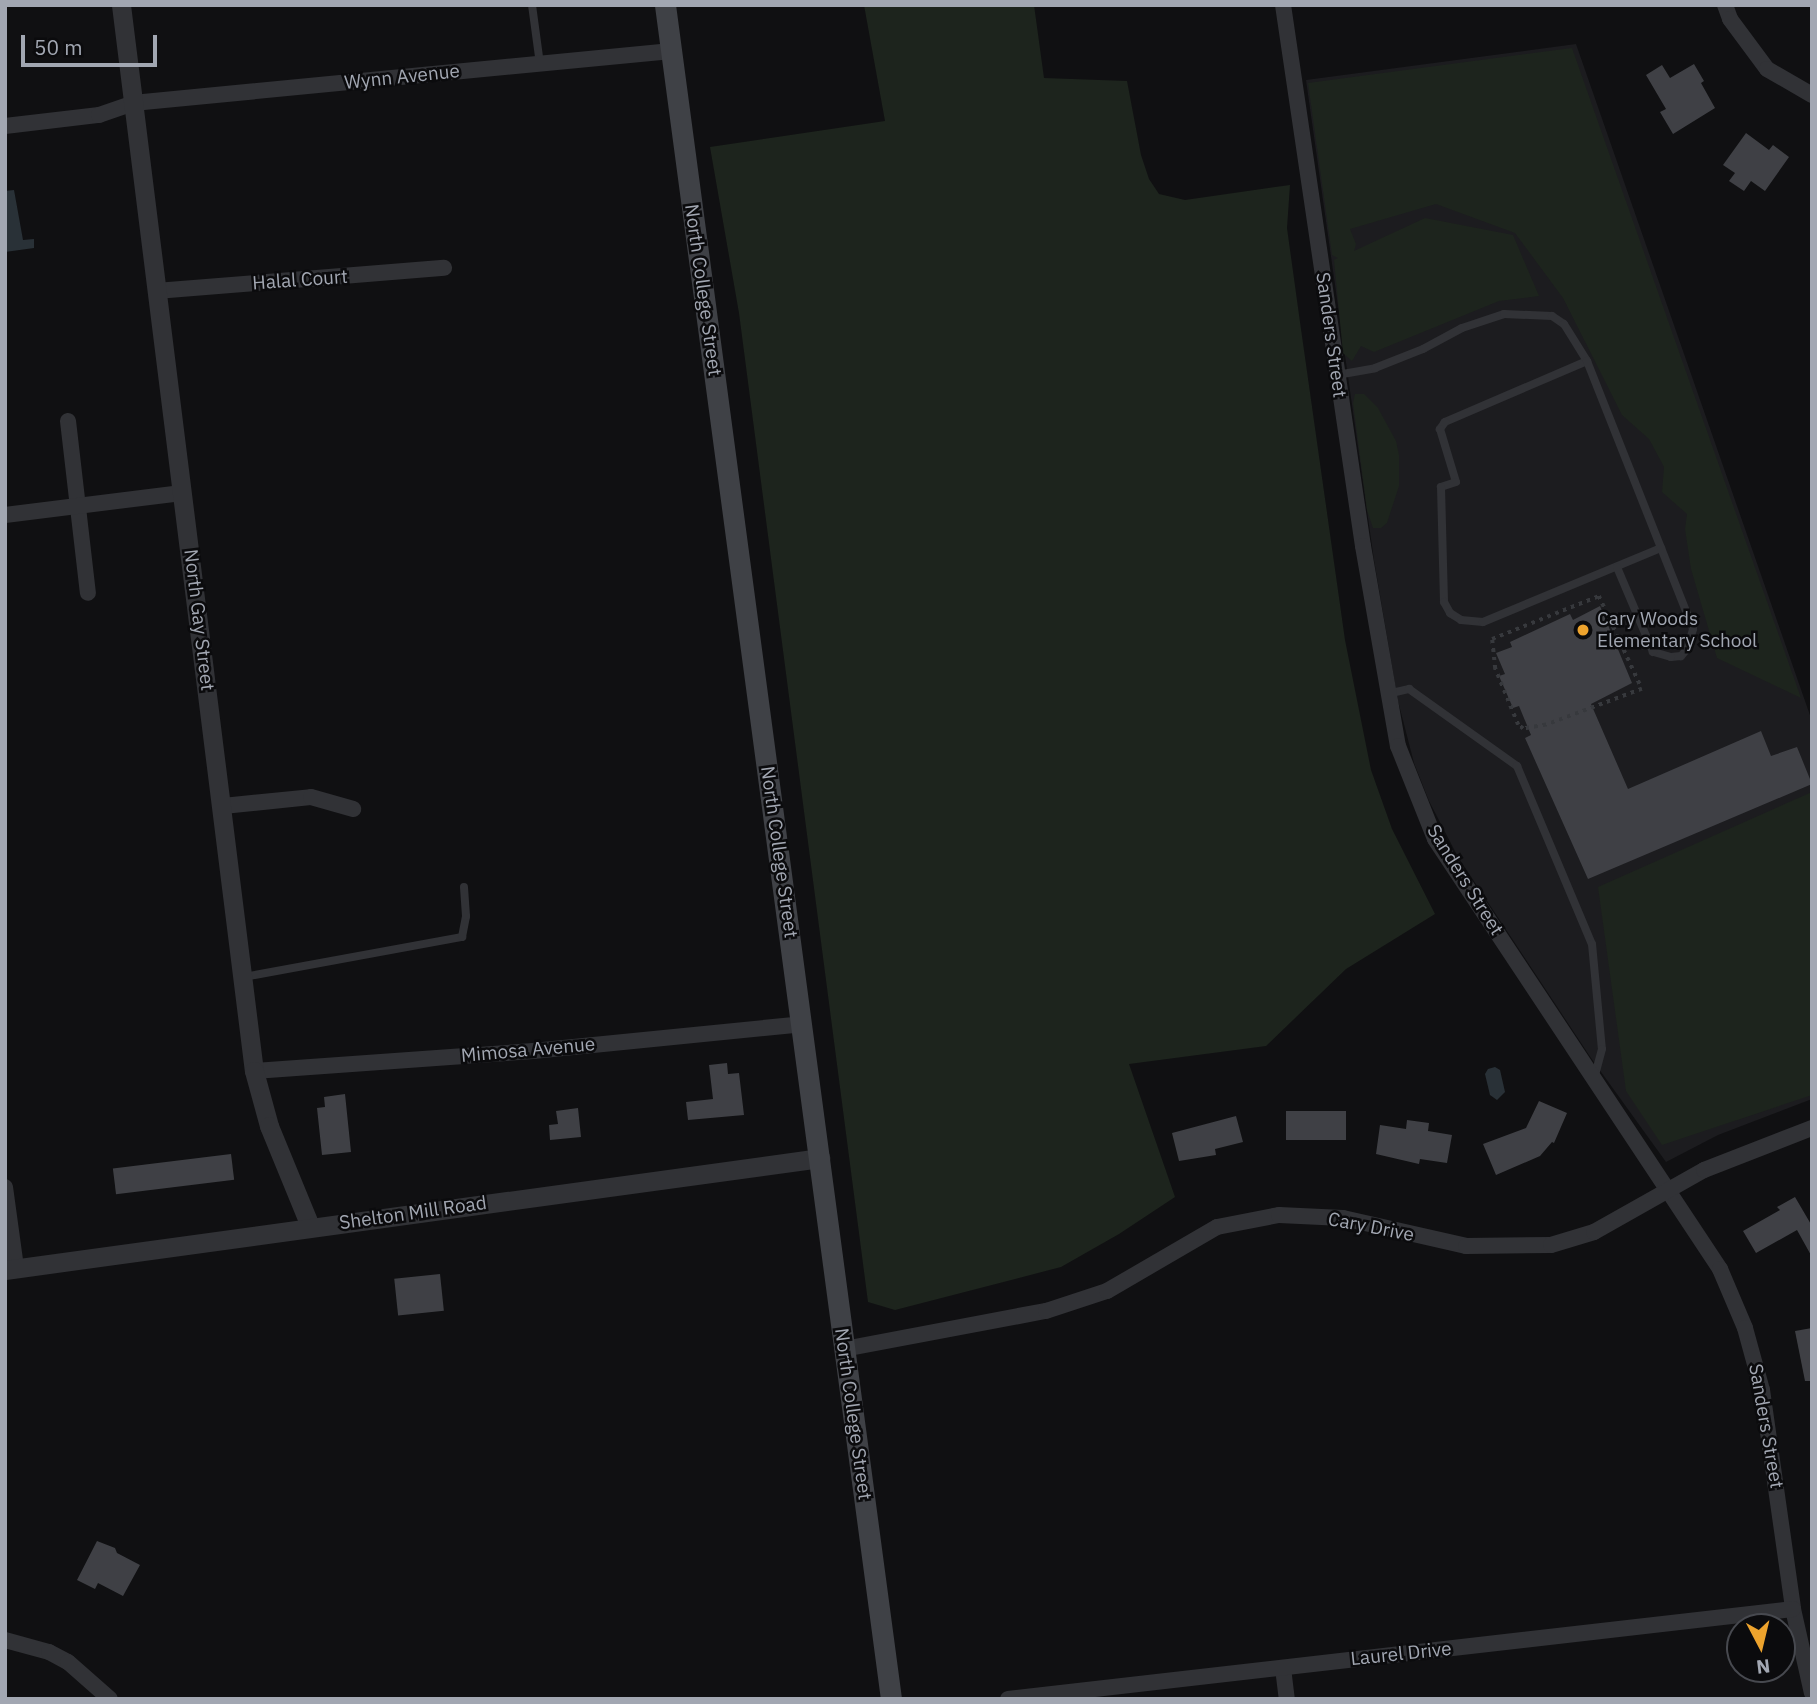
<!DOCTYPE html>
<html>
<head>
<meta charset="utf-8">
<style>
  body { margin:0 }
  #map { position:relative; width:1817px; height:1704px; overflow:hidden; background:#101012; font-family:"IBM Plex Sans",sans-serif }
  div>[style] { position:absolute }
  [style*='--x'] { left:calc(var(--x)*1px); top:calc(var(--y)*1px); width:calc(var(--w)*1px); rotate:calc(var(--a)*1deg) }
  .built>* { inset:0; background:#1c1c1f }
  .green>* { inset:0; background:#1d241d }
  .water>* { inset:0; background:#293137 }
  .building>* { inset:0; background:#3f4045; transform-origin:0 0 }
  .path>* { height:3.5px; margin-top:-1.75px; transform-origin:0; background:repeating-linear-gradient(90deg,#37393d 0 3.5px,transparent 0 8.5px) }
  .service>* { height:8px; margin:-4px; padding:0 4px; transform-origin:4px; border-radius:4px; background:#313236 }
  .minor>* { height:16px; margin:-8px; padding:0 8px; transform-origin:8px; border-radius:8px; background:#313236 }
  .tertiary>* { height:19px; margin:-9.5px; padding:0 9.5px; transform-origin:9.5px; border-radius:9.5px; background:#313236 }
  .secondary>* { height:21px; margin:-10.5px; padding:0 10.5px; transform-origin:10.5px; border-radius:10.5px; background:#3f4146 }
  .dots>* { width:19px; height:19px; translate:-50% -50%; box-sizing:border-box; border:4px solid #0b0b0d; border-radius:50% }
  span { translate:-50% -50%; white-space:nowrap; text-align:center; line-height:1.15; -webkit-text-stroke:5px #0b0b0d; paint-order:stroke }
  .street-label { font-size:19px; color:#a2a7b2 }
  .poi-label { font-size:19px; color:#a2a7b2 }
  .left { translate:0 -50%; text-align:left }
  .frame { position:absolute; inset:0; border:7px solid #a2a7b2; pointer-events:none }
  .north { position:absolute; left:1726px; top:1613px; width:70px; height:70px; box-sizing:border-box; background:#0b0b0d; border:2px solid #47494f; border-radius:50%; rotate:173deg; font-size:19px; font-weight:700; line-height:28px; text-align:center; color:#a2a7b2 }
  .north::after { content:''; display:block; margin:auto; width:24px; height:32px; background:#eda32d; clip-path:polygon(50% 0,100% 100%,50% 72%,0 100%) }
  .scale { position:absolute; left:21px; top:35px; width:136px; height:32px; box-sizing:border-box; border:4px solid #a2a7b2; border-top:0; padding-left:9px; font-size:21px; line-height:24px; white-space:nowrap; color:#a2a7b2; -webkit-text-stroke:5px #0b0b0d; paint-order:stroke }
</style>
</head>
<body>
<div id="map">
  <div class="built">
    <i style="clip-path:polygon(1576px 44px,1812px 721px,1812px 1099px,1718px 1135px,1666px 1162px,1591px 1058px,1458px 857px,1429px 801px,1414px 763px,1398px 701px,1374px 560px,1306px 80px)"></i>
  </div>
  <div class="green">
    <i style="clip-path:polygon(864px 5px,1034px 5px,1044px 78px,1127px 81px,1141px 155px,1149px 179px,1159px 194px,1185px 200px,1290px 185px,1287px 228px,1300px 322px,1345px 640px,1371px 770px,1392px 829px,1435px 914px,1346px 969px,1266px 1046px,1129px 1064px,1175px 1197px,1119px 1234px,1061px 1267px,895px 1310px,868px 1302px,739px 313px,710px 147px,885px 121px)"></i>
    <i style="clip-path:polygon(1572px 48px,1801px 698px,1717px 658px,1691px 569px,1685px 529px,1687px 514px,1662px 492px,1664px 467px,1649px 439px,1622px 415px,1563px 298px,1515px 233px,1436px 204px,1350px 229px,1356px 244px,1354px 251px,1425px 218px,1513px 235px,1539px 296px,1499px 301px,1374px 352px,1361px 346px,1352px 361px,1343px 353px,1334px 260px,1338px 258px,1332px 255px,1308px 83px)"></i>
    <i style="clip-path:polygon(1355px 394px,1364px 394px,1378px 408px,1396px 441px,1399px 455px,1399px 486px,1387px 523px,1381px 528px,1373px 528px,1367px 510px,1353px 403px)"></i>
    <i style="clip-path:polygon(1812px 792px,1812px 1095px,1662px 1145px,1626px 1091px,1598px 887px)"></i>
  </div>
  <div class="water">
    <i style="clip-path:polygon(14px 190px,23px 240px,34px 239px,34px 248px,5px 252px,5px 191px)"></i>
    <i style="clip-path:polygon(1495px 1067px,1500px 1070px,1505px 1092px,1497px 1100px,1490px 1095px,1485px 1074px,1488px 1069px)"></i>
  </div>
  <div class="building">
    <i style="clip-path:polygon(1694px 64px,1704px 81px,1701px 83px,1715px 108px,1673px 134px,1660px 112px,1666px 109px,1646px 75px,1662px 65px,1670px 78px)"></i>
    <i style="clip-path:polygon(1746px 133px,1769px 150px,1773px 145px,1789px 157px,1765px 191px,1751px 181px,1744px 191px,1729px 181px,1735px 173px,1723px 165px)"></i>
    <i style="clip-path:polygon(1600px 606px,1632px 683px,1591px 704px,1628px 789px,1761px 731px,1771px 756px,1797px 747px,1812px 784px,1588px 879px,1525px 738px,1531px 735px,1519px 706px,1513px 708px,1499px 676px,1505px 674px,1496px 653px,1512px 647px,1510px 642px,1570px 614px,1573px 620px)"></i>
    <i style="clip-path:polygon(727px 1063px,728px 1074px,739px 1073px,744px 1115px,688px 1120px,686px 1102px,713px 1099px,709px 1065px)"></i>
    <i style="clip-path:polygon(345px 1094px,351px 1152px,322px 1155px,317px 1108px,325px 1107px,324px 1097px)"></i>
    <i style="clip-path:polygon(1539px 1101px,1567px 1113px,1554px 1143px,1552px 1142px,1540px 1156px,1496px 1175px,1483px 1144px,1526px 1128px)"></i>
    <i style="clip-path:polygon(578px 1108px,581px 1137px,550px 1140px,549px 1125px,558px 1124px,556px 1111px)"></i>
    <i style="left:1286px;top:1111px;width:60px;height:29px"></i>
    <i style="clip-path:polygon(1236px 1116px,1243px 1142px,1215px 1149px,1216px 1155px,1179px 1161px,1172px 1133px)"></i>
    <i style="clip-path:polygon(1407px 1120px,1429px 1123px,1428px 1131px,1452px 1135px,1447px 1163px,1420px 1159px,1419px 1164px,1376px 1154px,1380px 1125px,1406px 1129px)"></i>
    <i style="left:231px;top:1154px;width:26px;height:119px;rotate:83deg"></i>
    <i style="clip-path:polygon(1795px 1197px,1812px 1226px,1812px 1257px,1797px 1230px,1756px 1253px,1743px 1231px,1780px 1210px,1777px 1207px)"></i>
    <i style="left:440px;top:1274px;width:37px;height:46px;rotate:84deg"></i>
    <i style="clip-path:polygon(1812px 1328px,1812px 1381px,1805px 1381px,1795px 1331px)"></i>
    <i style="clip-path:polygon(97px 1541px,115px 1548px,117px 1553px,140px 1565px,123px 1596px,98px 1583px,95px 1589px,77px 1580px)"></i>
  </div>
  <div class="path">
    <i style="--x:1599;--y:596;--w:102;--a:65.2"></i>
    <i style="--x:1642;--y:689;--w:103;--a:159.4"></i>
    <i style="--x:1546;--y:725;--w:23;--a:170"></i>
    <i style="--x:1523;--y:729;--w:6;--a:-141"></i>
    <i style="--x:1518;--y:725;--w:61;--a:-112.3"></i>
    <i style="--x:1495;--y:669;--w:30;--a:-96"></i>
    <i style="--x:1492;--y:639;--w:115;--a:-21.9"></i>
  </div>
  <div class="service">
    <i style="--x:532;--y:5;--w:60;--a:82.3"></i>
    <i style="--x:1587;--y:361;--w:155;--a:156.8"></i>
    <i style="--x:1445;--y:422;--w:9;--a:126"></i>
    <i style="--x:1440;--y:429;--w:55;--a:73.2"></i>
    <i style="--x:1456;--y:482;--w:16;--a:162"></i>
    <i style="--x:1441;--y:487;--w:115;--a:88.5"></i>
    <i style="--x:1444;--y:602;--w:13;--a:61"></i>
    <i style="--x:1450;--y:613;--w:13;--a:32"></i>
    <i style="--x:1461;--y:620;--w:22;--a:5"></i>
    <i style="--x:1483;--y:622;--w:193;--a:-22.6"></i>
    <i style="--x:1337;--y:375;--w:39;--a:-10"></i>
    <i style="--x:1375;--y:368;--w:52;--a:-21.6"></i>
    <i style="--x:1423;--y:349;--w:44;--a:-28.3"></i>
    <i style="--x:1462;--y:328;--w:44;--a:-18.4"></i>
    <i style="--x:1504;--y:314;--w:48;--a:2.4"></i>
    <i style="--x:1552;--y:316;--w:14;--a:34"></i>
    <i style="--x:1564;--y:324;--w:44;--a:58.1"></i>
    <i style="--x:1587;--y:361;--w:288;--a:68.4"></i>
    <i style="--x:1693;--y:629;--w:20;--a:105"></i>
    <i style="--x:1688;--y:648;--w:11;--a:131"></i>
    <i style="--x:1681;--y:656;--w:10;--a:174"></i>
    <i style="--x:1671;--y:657;--w:19;--a:-164"></i>
    <i style="--x:1653;--y:652;--w:92;--a:-113"></i>
    <i style="--x:1387;--y:694;--w:23;--a:-13"></i>
    <i style="--x:1409;--y:689;--w:133;--a:35.5"></i>
    <i style="--x:1517;--y:766;--w:193;--a:67.2"></i>
    <i style="--x:1592;--y:944;--w:105;--a:84.6"></i>
    <i style="--x:1602;--y:1049;--w:30;--a:105"></i>
    <i style="--x:244;--y:977;--w:222;--a:-10.4"></i>
    <i style="--x:462;--y:937;--w:21;--a:-79"></i>
    <i style="--x:466;--y:916;--w:29;--a:-94"></i>
  </div>
  <div class="minor">
    <i style="--x:1283;--y:5;--w:547;--a:81.59"></i>
    <i style="--x:1363;--y:546;--w:203;--a:80.1"></i>
    <i style="--x:1398;--y:746;--w:100;--a:68.3"></i>
    <i style="--x:1435;--y:839;--w:516;--a:56.46"></i>
    <i style="--x:1720;--y:1269;--w:64;--a:67"></i>
    <i style="--x:1745;--y:1328;--w:64;--a:74.7"></i>
    <i style="--x:1762;--y:1390;--w:221;--a:81.9"></i>
    <i style="--x:1793;--y:1609;--w:86;--a:77.3"></i>
    <i style="--x:1725;--y:5;--w:15;--a:70"></i>
    <i style="--x:1730;--y:19;--w:62;--a:53.5"></i>
    <i style="--x:1767;--y:69;--w:52;--a:30"></i>
    <i style="--x:5;--y:126;--w:95;--a:-6.7"></i>
    <i style="--x:99;--y:115;--w:36;--a:-19"></i>
    <i style="--x:133;--y:103;--w:541;--a:-5.52"></i>
    <i style="--x:156;--y:291;--w:289;--a:-4.6"></i>
    <i style="--x:68;--y:421;--w:173;--a:83.4"></i>
    <i style="--x:5;--y:515;--w:178;--a:-7.1"></i>
    <i style="--x:223;--y:806;--w:88;--a:-5.8"></i>
    <i style="--x:311;--y:797;--w:44;--a:15.9"></i>
    <i style="--x:254;--y:1071;--w:280;--a:-4.1"></i>
    <i style="--x:533;--y:1051;--w:270;--a:-5.7"></i>
    <i style="--x:5;--y:1187;--w:81;--a:82.2"></i>
    <i style="--x:844;--y:1349;--w:206;--a:-10.7"></i>
    <i style="--x:1046;--y:1311;--w:64;--a:-18.2"></i>
    <i style="--x:1107;--y:1291;--w:127;--a:-30.2"></i>
    <i style="--x:1217;--y:1227;--w:63;--a:-11"></i>
    <i style="--x:1279;--y:1215;--w:64;--a:2.7"></i>
    <i style="--x:1343;--y:1218;--w:126;--a:12.8"></i>
    <i style="--x:1466;--y:1246;--w:85;--a:-0.7"></i>
    <i style="--x:1551;--y:1245;--w:45;--a:-16.8"></i>
    <i style="--x:1594;--y:1232;--w:126;--a:-29.4"></i>
    <i style="--x:1704;--y:1170;--w:116;--a:-21.3"></i>
    <i style="--x:5;--y:1640;--w:46;--a:15.3"></i>
    <i style="--x:49;--y:1652;--w:21;--a:28"></i>
    <i style="--x:68;--y:1662;--w:56;--a:41.4"></i>
    <i style="--x:1283;--y:1668;--w:31;--a:83"></i>
    <i style="--x:1008;--y:1699;--w:790;--a:-6.54"></i>
  </div>
  <div class="tertiary">
    <i style="--x:121;--y:5;--w:1074;--a:82.89"></i>
    <i style="--x:254;--y:1071;--w:57;--a:74.7"></i>
    <i style="--x:269;--y:1126;--w:108;--a:67.7"></i>
    <i style="--x:5;--y:1270;--w:823;--a:-7.82"></i>
  </div>
  <div class="secondary">
    <i style="--x:665;--y:5;--w:1709;--a:82.4"></i>
  </div>
  <div class="dots">
    <i style="left:1583px;top:630px;background:#eda32d"></i>
  </div>
  <div class="street-label">
    <span style="left:402px;top:77px;rotate:-6deg">Wynn Avenue</span>
    <span style="left:300px;top:280px;rotate:-4deg">Halal Court</span>
    <span style="left:703px;top:290px;rotate:82deg">North College Street</span>
    <span style="left:1331px;top:335px;rotate:82deg">Sanders Street</span>
    <span style="left:199px;top:620px;rotate:83deg">North Gay Street</span>
    <span style="left:779px;top:852px;rotate:82deg">North College Street</span>
    <span style="left:1465px;top:880px;rotate:58deg">Sanders Street</span>
    <span style="left:528px;top:1050px;rotate:-5deg">Mimosa Avenue</span>
    <span style="left:413px;top:1213px;rotate:-8deg">Shelton Mill Road</span>
    <span style="left:1371px;top:1227px;rotate:11deg">Cary Drive</span>
    <span style="left:853px;top:1414px;rotate:82deg">North College Street</span>
    <span style="left:1766px;top:1426px;rotate:80deg">Sanders Street</span>
    <span style="left:1401px;top:1654px;rotate:-6deg">Laurel Drive</span>
  </div>
  <div class="poi-label">
    <span class="left" style="left:1597px;top:630px">Cary Woods<br>Elementary School</span>
  </div>
  <div class="frame"></div>
  <div class="north">N</div>
  <div class="scale">50 m</div>
</div>
</body>
</html>
